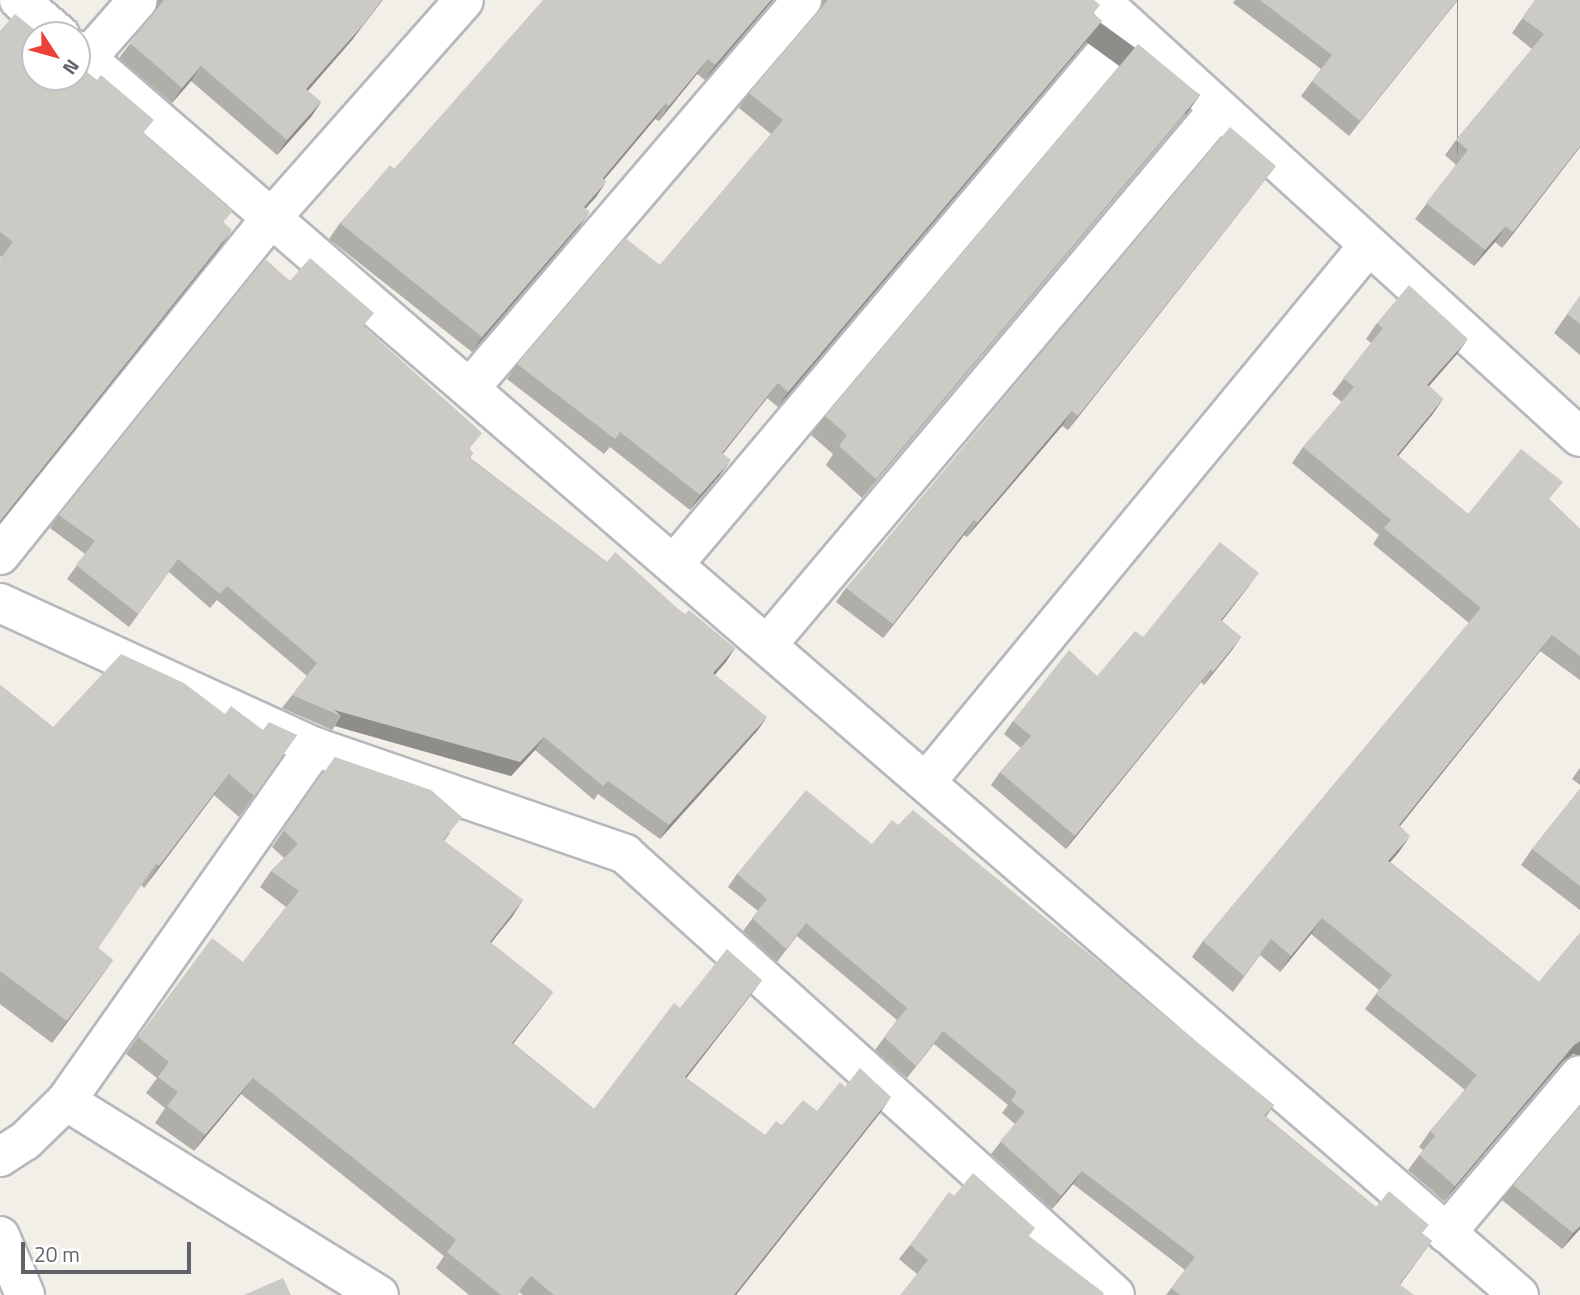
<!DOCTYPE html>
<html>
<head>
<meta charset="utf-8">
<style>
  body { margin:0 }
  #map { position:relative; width:1580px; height:1295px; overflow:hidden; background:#f1efe8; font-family:"Titillium Web",sans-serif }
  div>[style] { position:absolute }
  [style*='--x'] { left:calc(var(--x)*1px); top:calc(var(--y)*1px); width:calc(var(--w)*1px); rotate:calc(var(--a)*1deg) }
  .roads { filter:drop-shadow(2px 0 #b5b8bc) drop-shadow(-2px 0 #b5b8bc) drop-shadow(0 2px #b5b8bc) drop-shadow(0 -2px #b5b8bc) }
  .street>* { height:38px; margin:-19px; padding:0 19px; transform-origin:19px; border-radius:19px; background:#fff }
  .wall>* { inset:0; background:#afaea9 }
  .shaded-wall>* { inset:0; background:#8f8d8a; transform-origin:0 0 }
  .building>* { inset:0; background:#cccac5 }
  span { translate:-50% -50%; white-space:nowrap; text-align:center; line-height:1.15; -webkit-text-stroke:5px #fff; paint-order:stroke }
  .north { position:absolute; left:21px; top:21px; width:70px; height:70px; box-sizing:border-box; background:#fff; border:2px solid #bfc1c3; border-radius:50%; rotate:126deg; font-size:19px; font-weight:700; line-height:28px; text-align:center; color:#5f6368 }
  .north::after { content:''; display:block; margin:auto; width:24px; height:32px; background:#ea4335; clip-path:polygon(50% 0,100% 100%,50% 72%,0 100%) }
  .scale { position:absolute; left:21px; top:1242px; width:170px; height:32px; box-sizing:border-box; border:4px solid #5f6368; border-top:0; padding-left:9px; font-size:21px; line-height:24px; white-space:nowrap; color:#5f6368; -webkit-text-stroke:5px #fff; paint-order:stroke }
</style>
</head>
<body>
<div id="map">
  <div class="roads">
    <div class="street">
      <i style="--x:19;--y:0;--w:54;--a:40.5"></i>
      <i style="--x:1100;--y:0;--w:649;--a:42.32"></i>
      <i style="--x:77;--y:50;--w:1905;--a:40.81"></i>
      <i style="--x:87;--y:58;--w:77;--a:-48.7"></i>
      <i style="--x:470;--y:388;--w:511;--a:-49.45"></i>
      <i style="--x:0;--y:555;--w:435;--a:-51.2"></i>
      <i style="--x:273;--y:216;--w:288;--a:-48.5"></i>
      <i style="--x:674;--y:564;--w:704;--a:-49.84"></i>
      <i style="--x:0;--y:603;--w:346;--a:24.6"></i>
      <i style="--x:315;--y:747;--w:328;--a:19"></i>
      <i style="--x:625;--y:854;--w:659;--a:41.99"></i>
      <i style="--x:767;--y:645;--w:701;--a:-49.86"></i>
      <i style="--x:926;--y:782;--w:695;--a:-50.49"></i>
      <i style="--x:66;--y:1101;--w:368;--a:31.8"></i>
      <i style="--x:0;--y:1157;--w:30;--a:-33"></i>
      <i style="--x:25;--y:1141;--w:57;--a:-44.3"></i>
      <i style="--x:66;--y:1101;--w:433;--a:-54.9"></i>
      <i style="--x:1446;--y:1233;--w:207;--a:-49.7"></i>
      <i style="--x:0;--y:1236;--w:64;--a:67"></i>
    </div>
  </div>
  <div class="wall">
    <i style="clip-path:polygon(157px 0,383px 0,352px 40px,308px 91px,321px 102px,311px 117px,277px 155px,191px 81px,172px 103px,119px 58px,155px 11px)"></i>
    <i style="clip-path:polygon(773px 0,705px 80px,697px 74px,659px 121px,655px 119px,604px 180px,596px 197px,586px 208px,579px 227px,472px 352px,329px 239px,340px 223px,394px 169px)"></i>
    <i style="clip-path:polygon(822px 0,1094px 0,1094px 14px,1102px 21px,1091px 36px,778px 407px,767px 398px,723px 454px,720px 475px,690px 510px,610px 447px,604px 454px,507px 379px,517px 364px,660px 265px,771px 134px,739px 108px,749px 93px,820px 10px)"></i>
    <i style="clip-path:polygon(1235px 0,1458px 0,1349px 136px,1301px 96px,1321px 69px,1233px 3px)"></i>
    <i style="clip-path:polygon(1535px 0,1580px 0,1580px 147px,1502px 248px,1495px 242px,1474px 266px,1415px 219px,1456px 165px,1445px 155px,1456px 140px,1532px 49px,1512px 33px)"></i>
    <i style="clip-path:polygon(0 31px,144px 134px,224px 223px,222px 245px,1px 257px,0 256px)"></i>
    <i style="clip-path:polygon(1200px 95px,1186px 114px,862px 498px,826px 465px,833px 454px,811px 435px,825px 416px)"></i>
    <i style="clip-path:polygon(1276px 166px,1265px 180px,1068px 430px,1062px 426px,967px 537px,964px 535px,883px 638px,836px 602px,846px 588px)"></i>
    <i style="clip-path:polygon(290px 281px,364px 327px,473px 453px,470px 458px,607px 562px,735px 648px,715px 675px,758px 730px,660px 839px,598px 794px,594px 800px,535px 750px,511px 776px,335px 726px,332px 730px,282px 708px,307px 676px,217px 600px,210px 608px,169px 572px,129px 627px,67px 579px,85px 554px,50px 528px,59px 515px)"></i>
    <i style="clip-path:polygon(1580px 296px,1580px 355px,1554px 333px)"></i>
    <i style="clip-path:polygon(1377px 323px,1457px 354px,1429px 386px,1443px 399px,1432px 415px,1398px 456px,1468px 514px,1550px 500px,1580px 529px,1580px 680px,1540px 651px,1400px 826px,1399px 852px,1390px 862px,1539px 982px,1580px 933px,1580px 1055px,1573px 1054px,1563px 1061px,1444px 1201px,1408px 1170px,1423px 1150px,1419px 1147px,1430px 1131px,1465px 1090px,1365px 1009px,1379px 990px,1311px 934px,1280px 972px,1260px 955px,1233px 992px,1192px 957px,1203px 941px,1469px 623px,1373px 544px,1379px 535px,1292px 463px,1303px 447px,1342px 402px,1332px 394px,1371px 343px,1366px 339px)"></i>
    <i style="clip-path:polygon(1249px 586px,1222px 621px,1241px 637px,1204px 685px,1201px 682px,1066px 849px,991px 785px,1000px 772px,1021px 748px,1004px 734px,1013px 721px,1097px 676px,1143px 637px)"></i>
    <i style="clip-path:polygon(0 685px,53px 727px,225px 714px,263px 730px,297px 735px,239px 817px,214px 795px,144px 888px,141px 885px,98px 948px,113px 960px,52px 1043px,0 1004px)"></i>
    <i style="clip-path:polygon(335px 757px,450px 833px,444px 841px,523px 900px,491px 943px,553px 992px,513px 1043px,594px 1109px,680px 1008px,762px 980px,750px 996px,686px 1078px,765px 1135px,782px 1125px,817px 1111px,845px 1087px,880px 1113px,736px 1295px,523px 1295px,519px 1292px,517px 1295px,469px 1295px,436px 1268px,444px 1256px,241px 1094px,194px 1151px,155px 1123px,165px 1108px,146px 1093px,157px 1078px,126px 1054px,138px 1037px,243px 962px,286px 907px,260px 887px,271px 871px,284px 858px,272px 847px)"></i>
    <i style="clip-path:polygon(1580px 768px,1580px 785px,1572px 779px)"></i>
    <i style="clip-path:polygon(1580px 789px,1580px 910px,1521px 865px,1532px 849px)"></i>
    <i style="clip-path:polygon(898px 825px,1274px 1105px,1266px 1117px,1376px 1207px,1423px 1234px,1432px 1241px,1400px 1285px,1414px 1295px,1166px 1295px,1185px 1270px,1073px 1184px,1052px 1209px,991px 1154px,1015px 1124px,1002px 1113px,1008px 1105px,934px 1044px,907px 1078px,875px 1050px,897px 1020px,797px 936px,777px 962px,743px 931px,758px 911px,728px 887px,737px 874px,872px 844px)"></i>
    <i style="clip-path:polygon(1580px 1106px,1580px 1229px,1562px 1249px,1502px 1200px,1513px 1185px)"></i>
    <i style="clip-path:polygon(954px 1196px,1035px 1228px,917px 1274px,899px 1259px,910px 1245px)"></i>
  </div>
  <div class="shaded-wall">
    <i style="clip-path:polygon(382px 0,352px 40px,296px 104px,306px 89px)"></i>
    <i style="clip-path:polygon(771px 0,773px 0,705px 80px,715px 65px)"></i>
    <i style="left:1457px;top:0;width:1px;height:155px"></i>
    <i style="clip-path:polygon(1102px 21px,1091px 36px,778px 407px,788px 392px)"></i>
    <i style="clip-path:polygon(708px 59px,697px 74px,659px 121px,669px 106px)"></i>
    <i style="clip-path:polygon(201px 66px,191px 81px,172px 103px,182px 88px)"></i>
    <i style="left:1200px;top:95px;width:24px;height:502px;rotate:126deg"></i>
    <i style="clip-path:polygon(321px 102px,311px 117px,277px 155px,287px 140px)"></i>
    <i style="clip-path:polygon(666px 103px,655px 119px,592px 194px,603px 178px)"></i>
    <i style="clip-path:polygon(1580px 146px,1580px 147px,1502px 248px,1513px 232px)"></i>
    <i style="clip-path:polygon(1276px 166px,1265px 180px,1068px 430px,1078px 416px)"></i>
    <i style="clip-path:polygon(606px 182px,596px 197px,573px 222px,584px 207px)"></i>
    <i style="clip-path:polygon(590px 212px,579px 227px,472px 352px,482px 337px)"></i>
    <i style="clip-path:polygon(1506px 226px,1495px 242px,1474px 266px,1485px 250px)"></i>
    <i style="clip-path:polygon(232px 230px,222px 245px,0 523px,0 521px)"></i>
    <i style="clip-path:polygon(1468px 339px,1457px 354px,1416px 401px,1427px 385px)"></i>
    <i style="clip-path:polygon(778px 383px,767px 398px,711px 468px,722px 453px)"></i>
    <i style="clip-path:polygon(1443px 399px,1432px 415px,1386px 471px,1397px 455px)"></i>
    <i style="clip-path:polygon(1072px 411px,1062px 426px,967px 537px,977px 523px)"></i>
    <i style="clip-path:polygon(731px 460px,720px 475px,690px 510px,700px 495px)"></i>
    <i style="clip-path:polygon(974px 520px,964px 535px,883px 638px,893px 624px)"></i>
    <i style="clip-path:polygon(1259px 573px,1249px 586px,1212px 633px,1221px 620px)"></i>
    <i style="clip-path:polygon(1552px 635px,1540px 651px,1388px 841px,1399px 825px)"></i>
    <i style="clip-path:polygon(1241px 637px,1232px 650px,1204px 685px,1213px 672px)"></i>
    <i style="clip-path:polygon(735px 648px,726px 662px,704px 687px,713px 673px)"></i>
    <i style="clip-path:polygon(1211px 669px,1201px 682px,1066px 849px,1075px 836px)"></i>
    <i style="clip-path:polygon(334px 710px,544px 737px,535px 750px,511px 776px,335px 726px,341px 716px)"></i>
    <i style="clip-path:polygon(767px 717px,758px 730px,660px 839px,669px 825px)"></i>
    <i style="clip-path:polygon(229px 774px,214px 795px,144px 888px,159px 866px)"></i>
    <i style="clip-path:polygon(1410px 836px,1399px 852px,1377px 877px,1388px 861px)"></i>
    <i style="clip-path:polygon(523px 900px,512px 917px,478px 959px,490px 942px)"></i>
    <i style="clip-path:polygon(1322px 918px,1311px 934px,1280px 972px,1291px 956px)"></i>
    <i style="clip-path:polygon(113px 960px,98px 981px,52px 1043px,67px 1021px)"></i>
    <i style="clip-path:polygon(762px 980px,750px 996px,674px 1094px,685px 1077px)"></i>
    <i style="clip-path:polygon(553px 992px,541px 1008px,501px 1059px,512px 1043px)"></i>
    <i style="clip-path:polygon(1580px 1041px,1580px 1055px,1573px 1054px,1563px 1061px,1444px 1201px,1455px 1186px,1574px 1045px)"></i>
    <i style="clip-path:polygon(253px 1078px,241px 1094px,194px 1151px,205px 1135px)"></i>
    <i style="clip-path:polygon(891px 1097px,880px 1113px,736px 1295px,734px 1295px)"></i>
    <i style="clip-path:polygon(1082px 1171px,1073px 1184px,1052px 1209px,1061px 1196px)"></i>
    <i style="clip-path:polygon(1580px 1226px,1580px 1229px,1562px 1249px,1573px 1233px)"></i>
  </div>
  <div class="building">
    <i style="clip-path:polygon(164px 0,382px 0,363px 25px,306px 89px,321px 102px,287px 140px,201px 66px,182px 88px,130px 43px)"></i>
    <i style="clip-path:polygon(543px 0,771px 0,715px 65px,708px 59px,669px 106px,666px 103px,603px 178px,606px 182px,584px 207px,590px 212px,482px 337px,340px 223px,390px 165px,394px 169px)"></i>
    <i style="clip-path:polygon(828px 0,1094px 0,1100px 5px,1093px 14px,1102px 21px,788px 392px,778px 383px,722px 453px,731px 460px,700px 495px,620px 432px,615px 439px,517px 364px,625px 238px,660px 265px,783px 120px,749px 93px)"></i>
    <i style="clip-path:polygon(1260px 0,1457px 0,1360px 121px,1312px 81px,1332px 55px)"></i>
    <i style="clip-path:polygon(1535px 0,1580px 0,1580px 146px,1513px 232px,1506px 226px,1485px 250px,1426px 203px,1468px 150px,1456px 140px,1544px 34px,1522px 18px)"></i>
    <i style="clip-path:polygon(15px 14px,41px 35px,35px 35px,35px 77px,77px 77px,77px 64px,97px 80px,101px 75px,154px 120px,143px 133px,233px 211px,223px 222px,232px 230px,0 521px,0 259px,13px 242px,0 232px,0 31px)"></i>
    <i style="clip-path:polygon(1138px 44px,1200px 95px,876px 479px,839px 446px,847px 435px,825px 416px)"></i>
    <i style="clip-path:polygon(1230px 127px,1276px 166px,1078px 416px,1072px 411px,977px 523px,974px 520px,893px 624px,846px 588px)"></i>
    <i style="clip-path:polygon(310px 258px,374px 313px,363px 326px,482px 433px,469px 449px,473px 453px,469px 458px,607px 562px,615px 552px,685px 615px,689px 610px,735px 648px,713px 673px,767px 717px,669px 825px,608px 781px,603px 786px,544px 737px,520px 762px,334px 710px,341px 716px,292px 695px,317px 663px,227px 586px,220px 594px,178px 559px,138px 614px,76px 565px,95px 541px,59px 515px,265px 259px,290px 281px)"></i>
    <i style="clip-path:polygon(1409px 285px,1468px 339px,1427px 385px,1443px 399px,1397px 455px,1468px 514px,1521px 449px,1563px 482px,1549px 499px,1580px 529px,1580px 656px,1552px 635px,1399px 825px,1410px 836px,1388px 861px,1539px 982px,1580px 933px,1580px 1041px,1574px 1045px,1455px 1186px,1419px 1155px,1435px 1136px,1430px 1131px,1477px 1075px,1376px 994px,1392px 975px,1322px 918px,1291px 956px,1271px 939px,1244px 976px,1203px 941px,1481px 608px,1384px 528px,1391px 520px,1303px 447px,1354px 387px,1343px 378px,1383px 328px,1377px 323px)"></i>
    <i style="clip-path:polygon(1580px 296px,1580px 324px,1567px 314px)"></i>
    <i style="clip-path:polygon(1220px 542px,1259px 573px,1221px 620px,1241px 637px,1213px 672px,1211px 669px,1075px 836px,1000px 772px,1031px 736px,1013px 721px,1069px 650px,1097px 676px,1135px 631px,1143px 637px)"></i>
    <i style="clip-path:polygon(121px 654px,184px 683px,225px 714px,231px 706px,263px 730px,269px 722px,297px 735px,254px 796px,229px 774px,159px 866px,156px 864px,98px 948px,113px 960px,67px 1021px,0 971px,0 685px,53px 727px)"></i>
    <i style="clip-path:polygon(335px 757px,431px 790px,462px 817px,443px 840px,523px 900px,490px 942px,553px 992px,512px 1043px,594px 1109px,674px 1003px,680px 1008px,727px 949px,762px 980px,685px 1077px,765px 1135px,776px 1121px,782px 1125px,803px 1100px,817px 1111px,840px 1082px,845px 1087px,860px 1068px,891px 1097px,734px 1295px,554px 1295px,531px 1276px,516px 1295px,501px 1295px,447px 1252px,456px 1240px,253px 1078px,205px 1135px,167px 1106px,178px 1092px,158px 1077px,169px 1062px,138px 1037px,212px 938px,243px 962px,299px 891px,271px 871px,298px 844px,283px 830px)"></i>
    <i style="clip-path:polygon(1580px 789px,1580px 886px,1532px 849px)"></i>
    <i style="clip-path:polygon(806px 790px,872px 844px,892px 820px,898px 825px,913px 810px,1274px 1105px,1264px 1116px,1376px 1207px,1389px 1191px,1429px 1225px,1422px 1233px,1432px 1241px,1399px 1284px,1414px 1295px,1180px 1295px,1171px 1288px,1195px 1257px,1082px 1171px,1061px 1196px,1000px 1141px,1025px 1112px,1011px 1101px,1017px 1092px,943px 1031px,916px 1066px,884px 1037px,907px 1008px,806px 923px,786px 949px,752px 918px,767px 899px,737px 874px)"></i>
    <i style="clip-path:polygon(1580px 1106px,1580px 1226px,1573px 1233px,1513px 1185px)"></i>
    <i style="clip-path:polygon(973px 1173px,1035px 1228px,1029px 1236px,1104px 1293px,1103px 1295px,900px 1295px,928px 1260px,910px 1245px,949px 1192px,954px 1196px)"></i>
    <i style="clip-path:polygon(283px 1278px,291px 1295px,244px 1295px)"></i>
  </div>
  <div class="north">N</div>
  <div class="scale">20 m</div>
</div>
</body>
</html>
